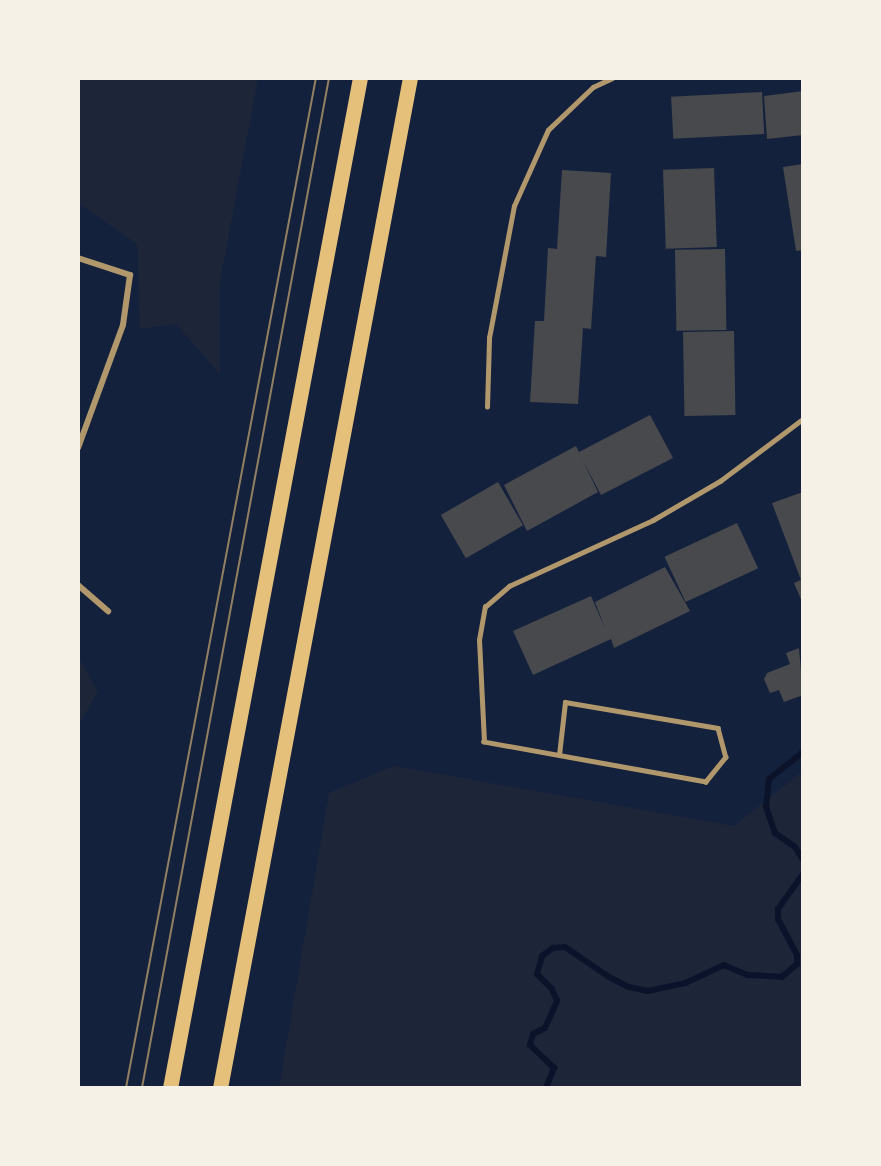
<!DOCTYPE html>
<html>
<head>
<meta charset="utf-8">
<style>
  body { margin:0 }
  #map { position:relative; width:881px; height:1166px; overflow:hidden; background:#14213d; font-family:"Roboto Condensed",sans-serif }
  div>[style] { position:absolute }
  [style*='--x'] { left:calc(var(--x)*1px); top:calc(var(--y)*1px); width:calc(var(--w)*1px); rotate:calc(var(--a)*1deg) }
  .green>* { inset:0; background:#1d2539 }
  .stream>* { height:6px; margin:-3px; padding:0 3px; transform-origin:3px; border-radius:3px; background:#0b132b }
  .building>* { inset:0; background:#48494c; transform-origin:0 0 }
  .service>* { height:4.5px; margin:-2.25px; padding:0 2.25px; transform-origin:2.25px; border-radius:2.25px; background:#b1986c }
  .minor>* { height:6px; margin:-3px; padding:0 3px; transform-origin:3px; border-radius:3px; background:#b1986c }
  .primary>* { height:15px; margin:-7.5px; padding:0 7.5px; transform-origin:7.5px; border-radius:7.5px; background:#e5c07b }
  .tram>* { height:1.5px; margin:-0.75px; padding:0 0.75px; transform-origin:0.75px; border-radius:0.75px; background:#918062 }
  span { translate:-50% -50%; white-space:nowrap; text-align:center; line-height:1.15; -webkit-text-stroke:6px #f6f1e7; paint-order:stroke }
  .frame { position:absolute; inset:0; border:80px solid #f6f1e7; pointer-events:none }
</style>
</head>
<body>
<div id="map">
  <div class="green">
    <i style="clip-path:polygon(78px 78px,258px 78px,220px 282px,220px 374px,176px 324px,140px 329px,137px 244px,78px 203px)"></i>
    <i style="clip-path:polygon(78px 656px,98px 692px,78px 726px)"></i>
    <i style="clip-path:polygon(394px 766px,734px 826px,803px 771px,803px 1088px,279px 1088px,329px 793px)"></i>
  </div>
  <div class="stream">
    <i style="--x:803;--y:752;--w:43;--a:141.5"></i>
    <i style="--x:769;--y:779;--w:28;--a:96"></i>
    <i style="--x:766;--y:807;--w:28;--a:71"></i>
    <i style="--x:775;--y:833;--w:24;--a:35"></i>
    <i style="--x:795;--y:847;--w:15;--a:58"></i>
    <i style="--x:546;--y:1088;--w:22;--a:-68"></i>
    <i style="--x:554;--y:1068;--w:33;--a:-136"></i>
    <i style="--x:530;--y:1045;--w:11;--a:-75"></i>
    <i style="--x:533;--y:1034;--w:13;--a:-27"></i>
    <i style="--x:545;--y:1028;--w:30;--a:-66"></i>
    <i style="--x:557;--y:1001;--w:13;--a:-113"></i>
    <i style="--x:552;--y:989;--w:21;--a:-135"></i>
    <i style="--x:537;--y:974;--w:19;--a:-74"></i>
    <i style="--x:542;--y:956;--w:14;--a:-36"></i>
    <i style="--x:553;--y:948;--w:12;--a:-5"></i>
    <i style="--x:565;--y:947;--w:53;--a:34.3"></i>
    <i style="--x:609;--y:977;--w:22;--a:27"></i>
    <i style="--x:629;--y:987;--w:19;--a:12"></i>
    <i style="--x:648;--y:991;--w:38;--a:-12"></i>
    <i style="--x:685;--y:983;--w:43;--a:-24.8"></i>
    <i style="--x:724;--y:965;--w:26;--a:23"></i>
    <i style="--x:748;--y:975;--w:34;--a:3"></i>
    <i style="--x:782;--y:977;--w:20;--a:-41"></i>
    <i style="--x:797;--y:964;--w:9;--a:-90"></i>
    <i style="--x:797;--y:955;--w:41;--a:-117.8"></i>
    <i style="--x:778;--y:919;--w:10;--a:-90"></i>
    <i style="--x:778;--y:909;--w:43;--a:-54.5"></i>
  </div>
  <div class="building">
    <i style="clip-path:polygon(803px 91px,803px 135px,767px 139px,764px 96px)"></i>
    <i style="left:762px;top:92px;width:42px;height:91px;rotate:87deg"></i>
    <i style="clip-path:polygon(803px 164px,803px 250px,796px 251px,783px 167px)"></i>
    <i style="left:714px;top:168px;width:79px;height:51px;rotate:88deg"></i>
    <i style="clip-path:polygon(562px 170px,611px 173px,606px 257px,596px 256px,591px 329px,583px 328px,578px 404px,530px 402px,535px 321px,544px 321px,548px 248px,557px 249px)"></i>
    <i style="left:725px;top:249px;width:81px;height:50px;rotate:89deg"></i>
    <i style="left:734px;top:331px;width:84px;height:51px;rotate:89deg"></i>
    <i style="clip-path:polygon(650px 415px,673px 458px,601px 495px,582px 459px,598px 492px,527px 531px,504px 485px,576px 446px,579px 452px)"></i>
    <i style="left:498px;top:482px;width:50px;height:66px;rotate:60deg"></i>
    <i style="clip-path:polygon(803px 492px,803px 604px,794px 583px,801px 580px,772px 503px)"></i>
    <i style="left:737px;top:523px;width:50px;height:80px;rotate:65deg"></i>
    <i style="clip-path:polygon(665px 567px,690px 611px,614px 648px,611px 639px,533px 675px,513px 631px,591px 596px,605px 628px,595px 602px)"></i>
    <i style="clip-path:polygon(799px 648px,803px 695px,784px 702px,779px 690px,770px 693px,764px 679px,767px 673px,790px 664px,786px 653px)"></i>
  </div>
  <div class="service">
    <i style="--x:487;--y:407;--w:69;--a:-88.3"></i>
    <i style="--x:489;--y:338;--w:134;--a:-79.3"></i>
    <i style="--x:514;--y:206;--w:83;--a:-65.9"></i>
    <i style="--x:548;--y:130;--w:62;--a:-43.7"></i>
    <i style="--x:593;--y:87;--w:21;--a:-25"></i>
    <i style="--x:559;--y:755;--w:53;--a:-83.5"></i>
    <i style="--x:565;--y:702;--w:155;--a:9.6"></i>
    <i style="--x:718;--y:728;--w:30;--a:75"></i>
    <i style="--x:726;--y:757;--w:32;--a:129"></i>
    <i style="--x:706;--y:782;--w:226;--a:-169.8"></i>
    <i style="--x:484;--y:742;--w:102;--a:-92.8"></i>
    <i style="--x:479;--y:640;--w:34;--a:-80"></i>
    <i style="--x:485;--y:607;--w:32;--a:-41"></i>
    <i style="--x:509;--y:586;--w:158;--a:-24.6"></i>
    <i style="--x:653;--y:520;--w:78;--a:-30.2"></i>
    <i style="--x:720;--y:481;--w:104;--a:-36.8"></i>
  </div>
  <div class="minor">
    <i style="--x:78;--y:258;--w:55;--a:18.1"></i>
    <i style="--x:130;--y:275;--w:50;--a:98"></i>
    <i style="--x:123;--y:325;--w:131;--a:110.1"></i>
    <i style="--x:78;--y:585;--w:40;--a:41"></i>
  </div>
  <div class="primary">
    <i style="--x:170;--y:1088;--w:1028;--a:-79.35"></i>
    <i style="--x:220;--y:1088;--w:1028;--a:-79.35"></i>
  </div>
  <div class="tram">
    <i style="--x:126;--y:1088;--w:1028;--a:-79.35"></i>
    <i style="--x:142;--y:1088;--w:1027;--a:-79.51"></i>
  </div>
  <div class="frame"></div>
</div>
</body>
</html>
